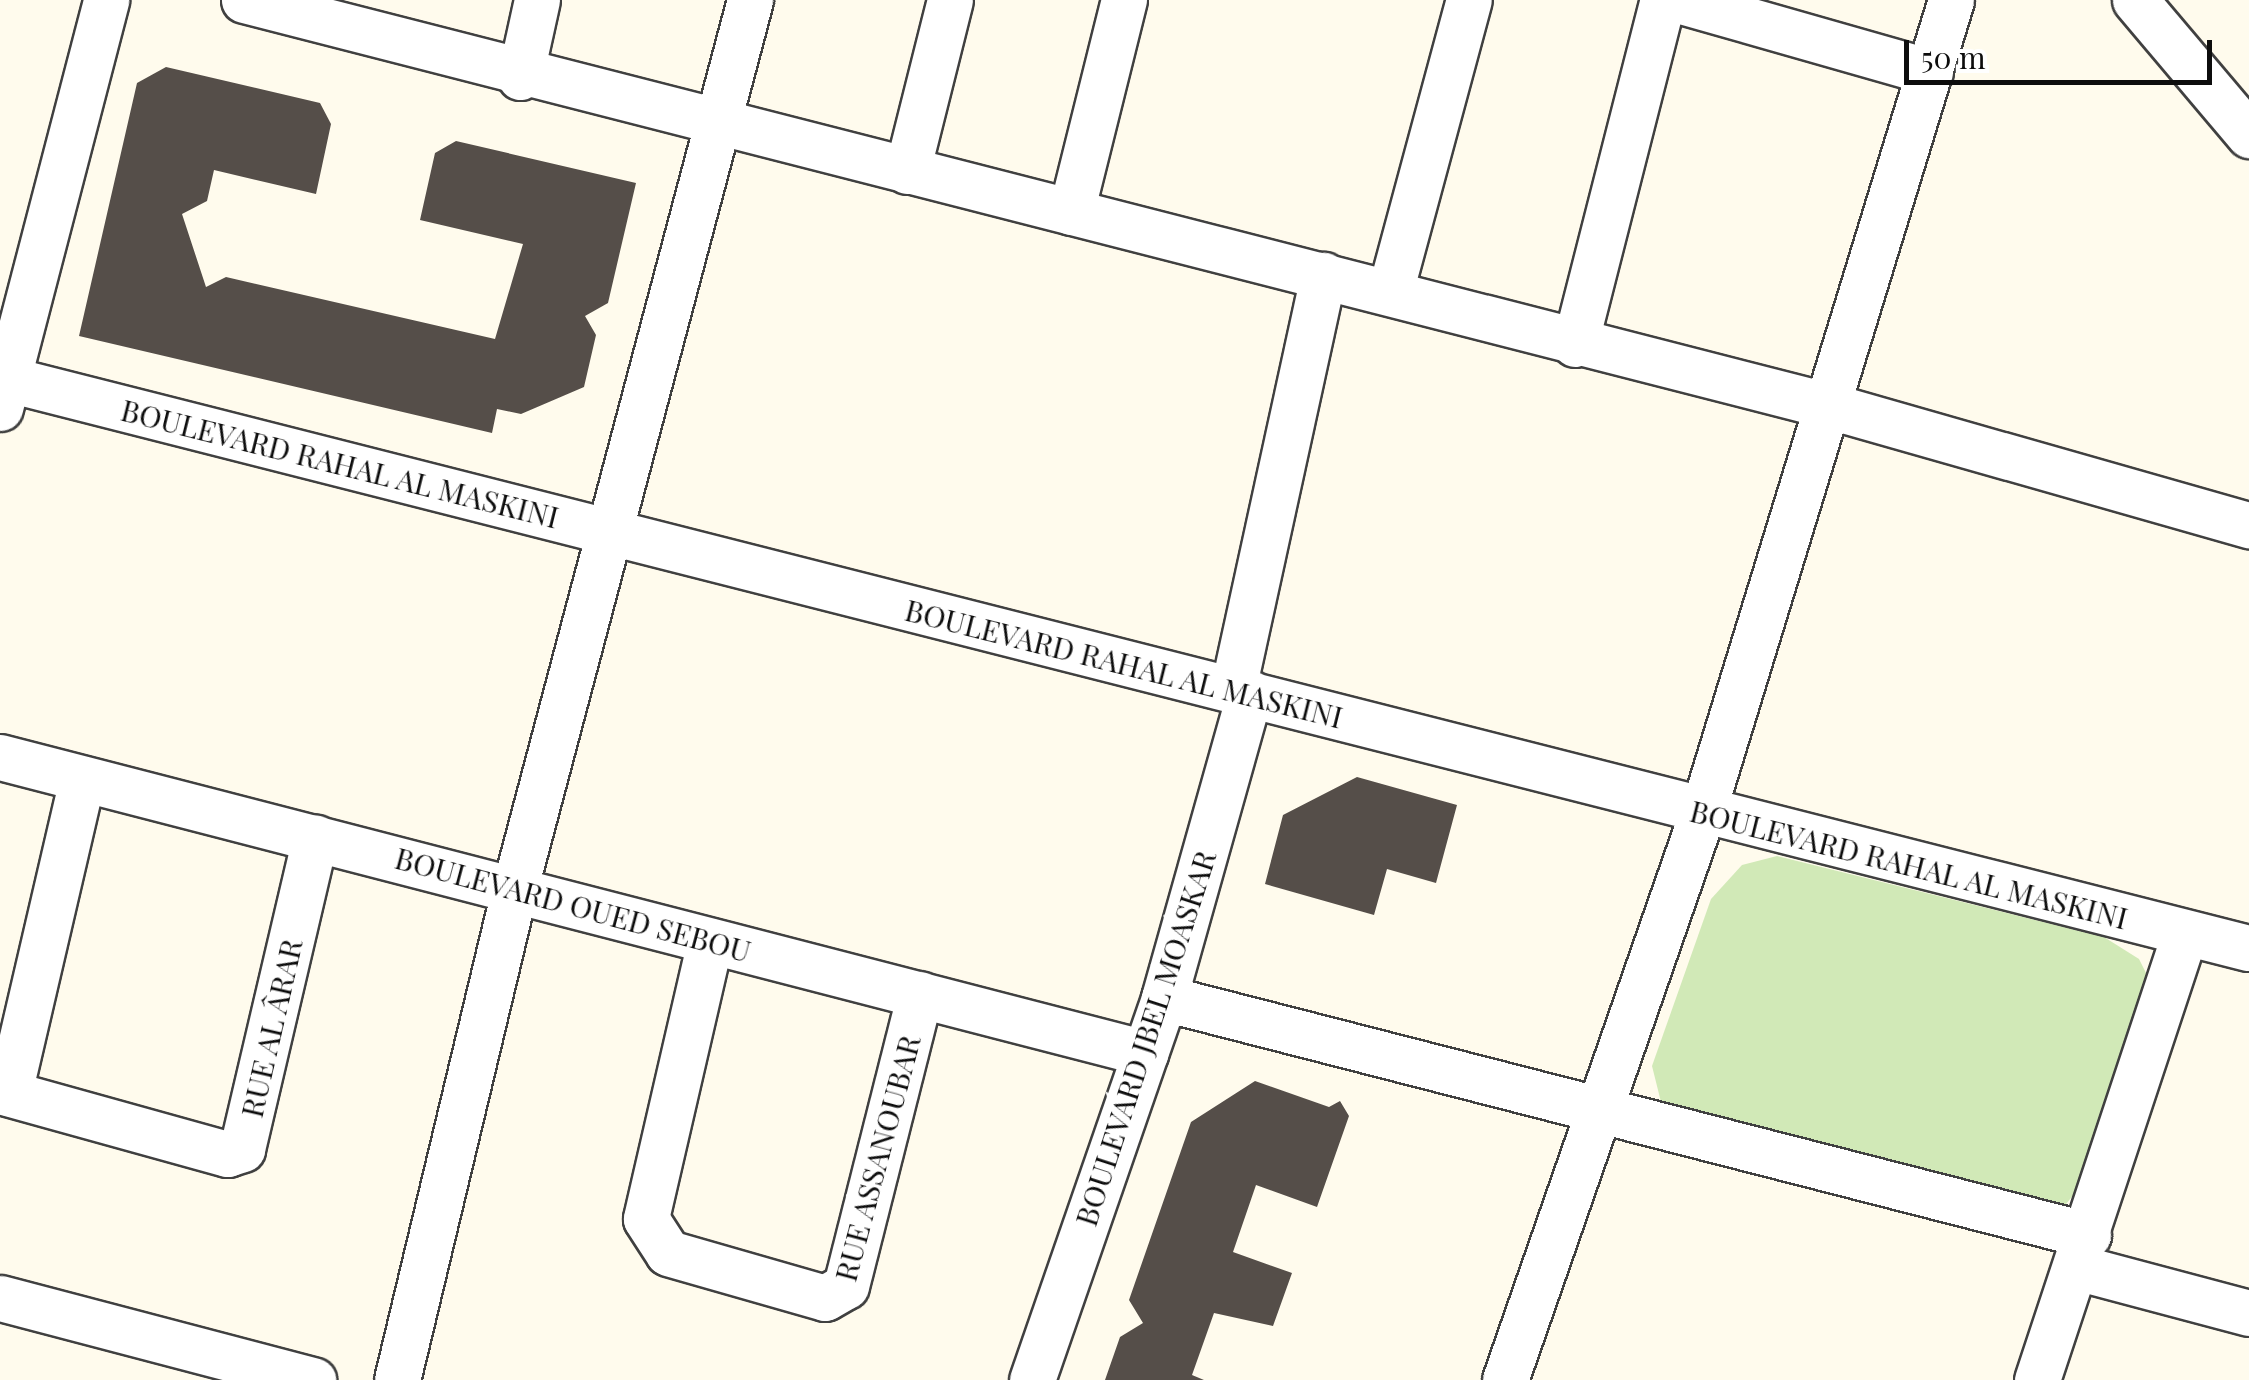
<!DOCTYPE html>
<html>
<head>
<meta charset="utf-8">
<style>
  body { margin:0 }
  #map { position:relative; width:2249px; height:1380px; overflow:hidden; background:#fffbed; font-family:"Playfair Display",serif }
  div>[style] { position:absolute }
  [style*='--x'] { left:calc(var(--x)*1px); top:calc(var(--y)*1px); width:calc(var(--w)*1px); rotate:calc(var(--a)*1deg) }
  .green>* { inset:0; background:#d1e9b7 }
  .building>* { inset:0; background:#554e49 }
  .roads { filter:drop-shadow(2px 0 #404040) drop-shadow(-2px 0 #404040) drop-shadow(0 2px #404040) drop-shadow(0 -2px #404040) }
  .minor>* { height:45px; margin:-22.5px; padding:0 22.5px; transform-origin:22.5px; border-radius:22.5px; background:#fff }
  span { translate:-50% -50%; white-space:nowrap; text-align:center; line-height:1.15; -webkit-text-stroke:10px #fff; paint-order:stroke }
  .street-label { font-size:30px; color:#0d0d0d }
  .scale { position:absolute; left:1904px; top:40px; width:308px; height:45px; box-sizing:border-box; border:5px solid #0d0d0d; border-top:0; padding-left:12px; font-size:30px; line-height:35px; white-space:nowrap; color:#0d0d0d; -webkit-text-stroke:8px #fff; paint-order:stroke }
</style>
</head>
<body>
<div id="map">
  <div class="green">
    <i style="clip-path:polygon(1777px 856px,2104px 937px,2139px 959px,2149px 979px,2090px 1175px,2066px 1204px,2053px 1209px,1662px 1106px,1652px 1066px,1711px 899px,1742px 865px)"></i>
  </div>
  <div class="building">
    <i style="clip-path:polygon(166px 67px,320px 103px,331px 124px,316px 194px,214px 170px,207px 201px,182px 214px,206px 287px,226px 277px,495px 339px,523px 244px,420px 220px,435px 153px,456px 141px,636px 183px,608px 303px,585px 316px,596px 335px,584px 387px,521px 414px,497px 409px,492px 433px,79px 336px,137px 83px)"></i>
    <i style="clip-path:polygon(1357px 777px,1457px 805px,1436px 883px,1387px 869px,1374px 915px,1265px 884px,1283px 815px)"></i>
    <i style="clip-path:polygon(1255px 1081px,1329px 1107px,1340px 1101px,1349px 1116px,1317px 1207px,1256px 1185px,1233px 1252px,1292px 1273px,1273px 1326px,1214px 1313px,1192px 1375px,1204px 1380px,1105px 1380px,1120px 1337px,1143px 1323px,1129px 1300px,1191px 1122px)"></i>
  </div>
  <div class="roads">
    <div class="minor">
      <i style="--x:244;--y:0;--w:1637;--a:14.36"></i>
      <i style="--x:1830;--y:406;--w:436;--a:15.9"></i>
      <i style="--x:1678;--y:0;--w:262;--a:15.9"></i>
      <i style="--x:2135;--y:0;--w:177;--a:49.8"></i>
      <i style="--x:520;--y:77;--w:79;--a:-77.6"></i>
      <i style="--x:907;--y:171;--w:176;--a:-75.9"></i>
      <i style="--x:1071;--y:212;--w:219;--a:-76"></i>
      <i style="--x:1390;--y:292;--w:302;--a:-74.9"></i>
      <i style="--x:1575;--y:344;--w:355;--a:-75.7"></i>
      <i style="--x:0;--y:377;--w:2320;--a:14.25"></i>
      <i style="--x:0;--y:408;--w:422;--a:-75.4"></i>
      <i style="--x:1233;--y:689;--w:424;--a:-77.7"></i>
      <i style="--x:0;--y:757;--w:1183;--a:14.49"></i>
      <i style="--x:710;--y:941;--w:285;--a:103"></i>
      <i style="--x:646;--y:1219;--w:40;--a:57.1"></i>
      <i style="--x:668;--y:1253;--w:163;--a:16"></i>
      <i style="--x:825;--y:1298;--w:24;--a:-30"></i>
      <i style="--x:846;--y:1286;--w:301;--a:-75.8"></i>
      <i style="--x:1164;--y:998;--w:954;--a:14.39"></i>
      <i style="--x:0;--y:1091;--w:236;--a:15.5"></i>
      <i style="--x:227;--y:1154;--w:16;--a:-18"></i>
      <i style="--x:242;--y:1149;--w:320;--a:-76.8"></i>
      <i style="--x:9;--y:1093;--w:321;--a:-76.9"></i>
      <i style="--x:2076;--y:1267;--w:179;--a:14.9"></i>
      <i style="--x:0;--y:1298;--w:324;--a:14.7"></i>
      <i style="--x:397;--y:1380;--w:507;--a:-76.54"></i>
      <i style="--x:515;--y:887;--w:918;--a:-75.16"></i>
      <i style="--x:1032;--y:1380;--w:404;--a:-70.9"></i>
      <i style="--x:1164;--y:998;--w:317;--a:-74.3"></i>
      <i style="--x:1505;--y:1380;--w:599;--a:-70.81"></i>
      <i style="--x:1702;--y:814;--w:851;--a:-72.99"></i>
      <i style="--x:2037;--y:1380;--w:471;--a:-71.7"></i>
    </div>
  </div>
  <div class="street-label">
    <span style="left:340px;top:463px;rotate:14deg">BOULEVARD RAHAL AL MASKINI</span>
    <span style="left:1124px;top:663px;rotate:14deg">BOULEVARD RAHAL AL MASKINI</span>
    <span style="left:1909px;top:864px;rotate:14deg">BOULEVARD RAHAL AL MASKINI</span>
    <span style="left:573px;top:904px;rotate:15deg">BOULEVARD OUED SEBOU</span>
    <span style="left:271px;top:1028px;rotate:-77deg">RUE AL ÂRAR</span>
    <span style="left:1145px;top:1038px;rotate:-72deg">BOULEVARD JBEL MOASKAR</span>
    <span style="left:877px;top:1158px;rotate:-75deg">RUE ASSANOUBAR</span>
  </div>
  <div class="scale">50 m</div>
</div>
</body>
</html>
